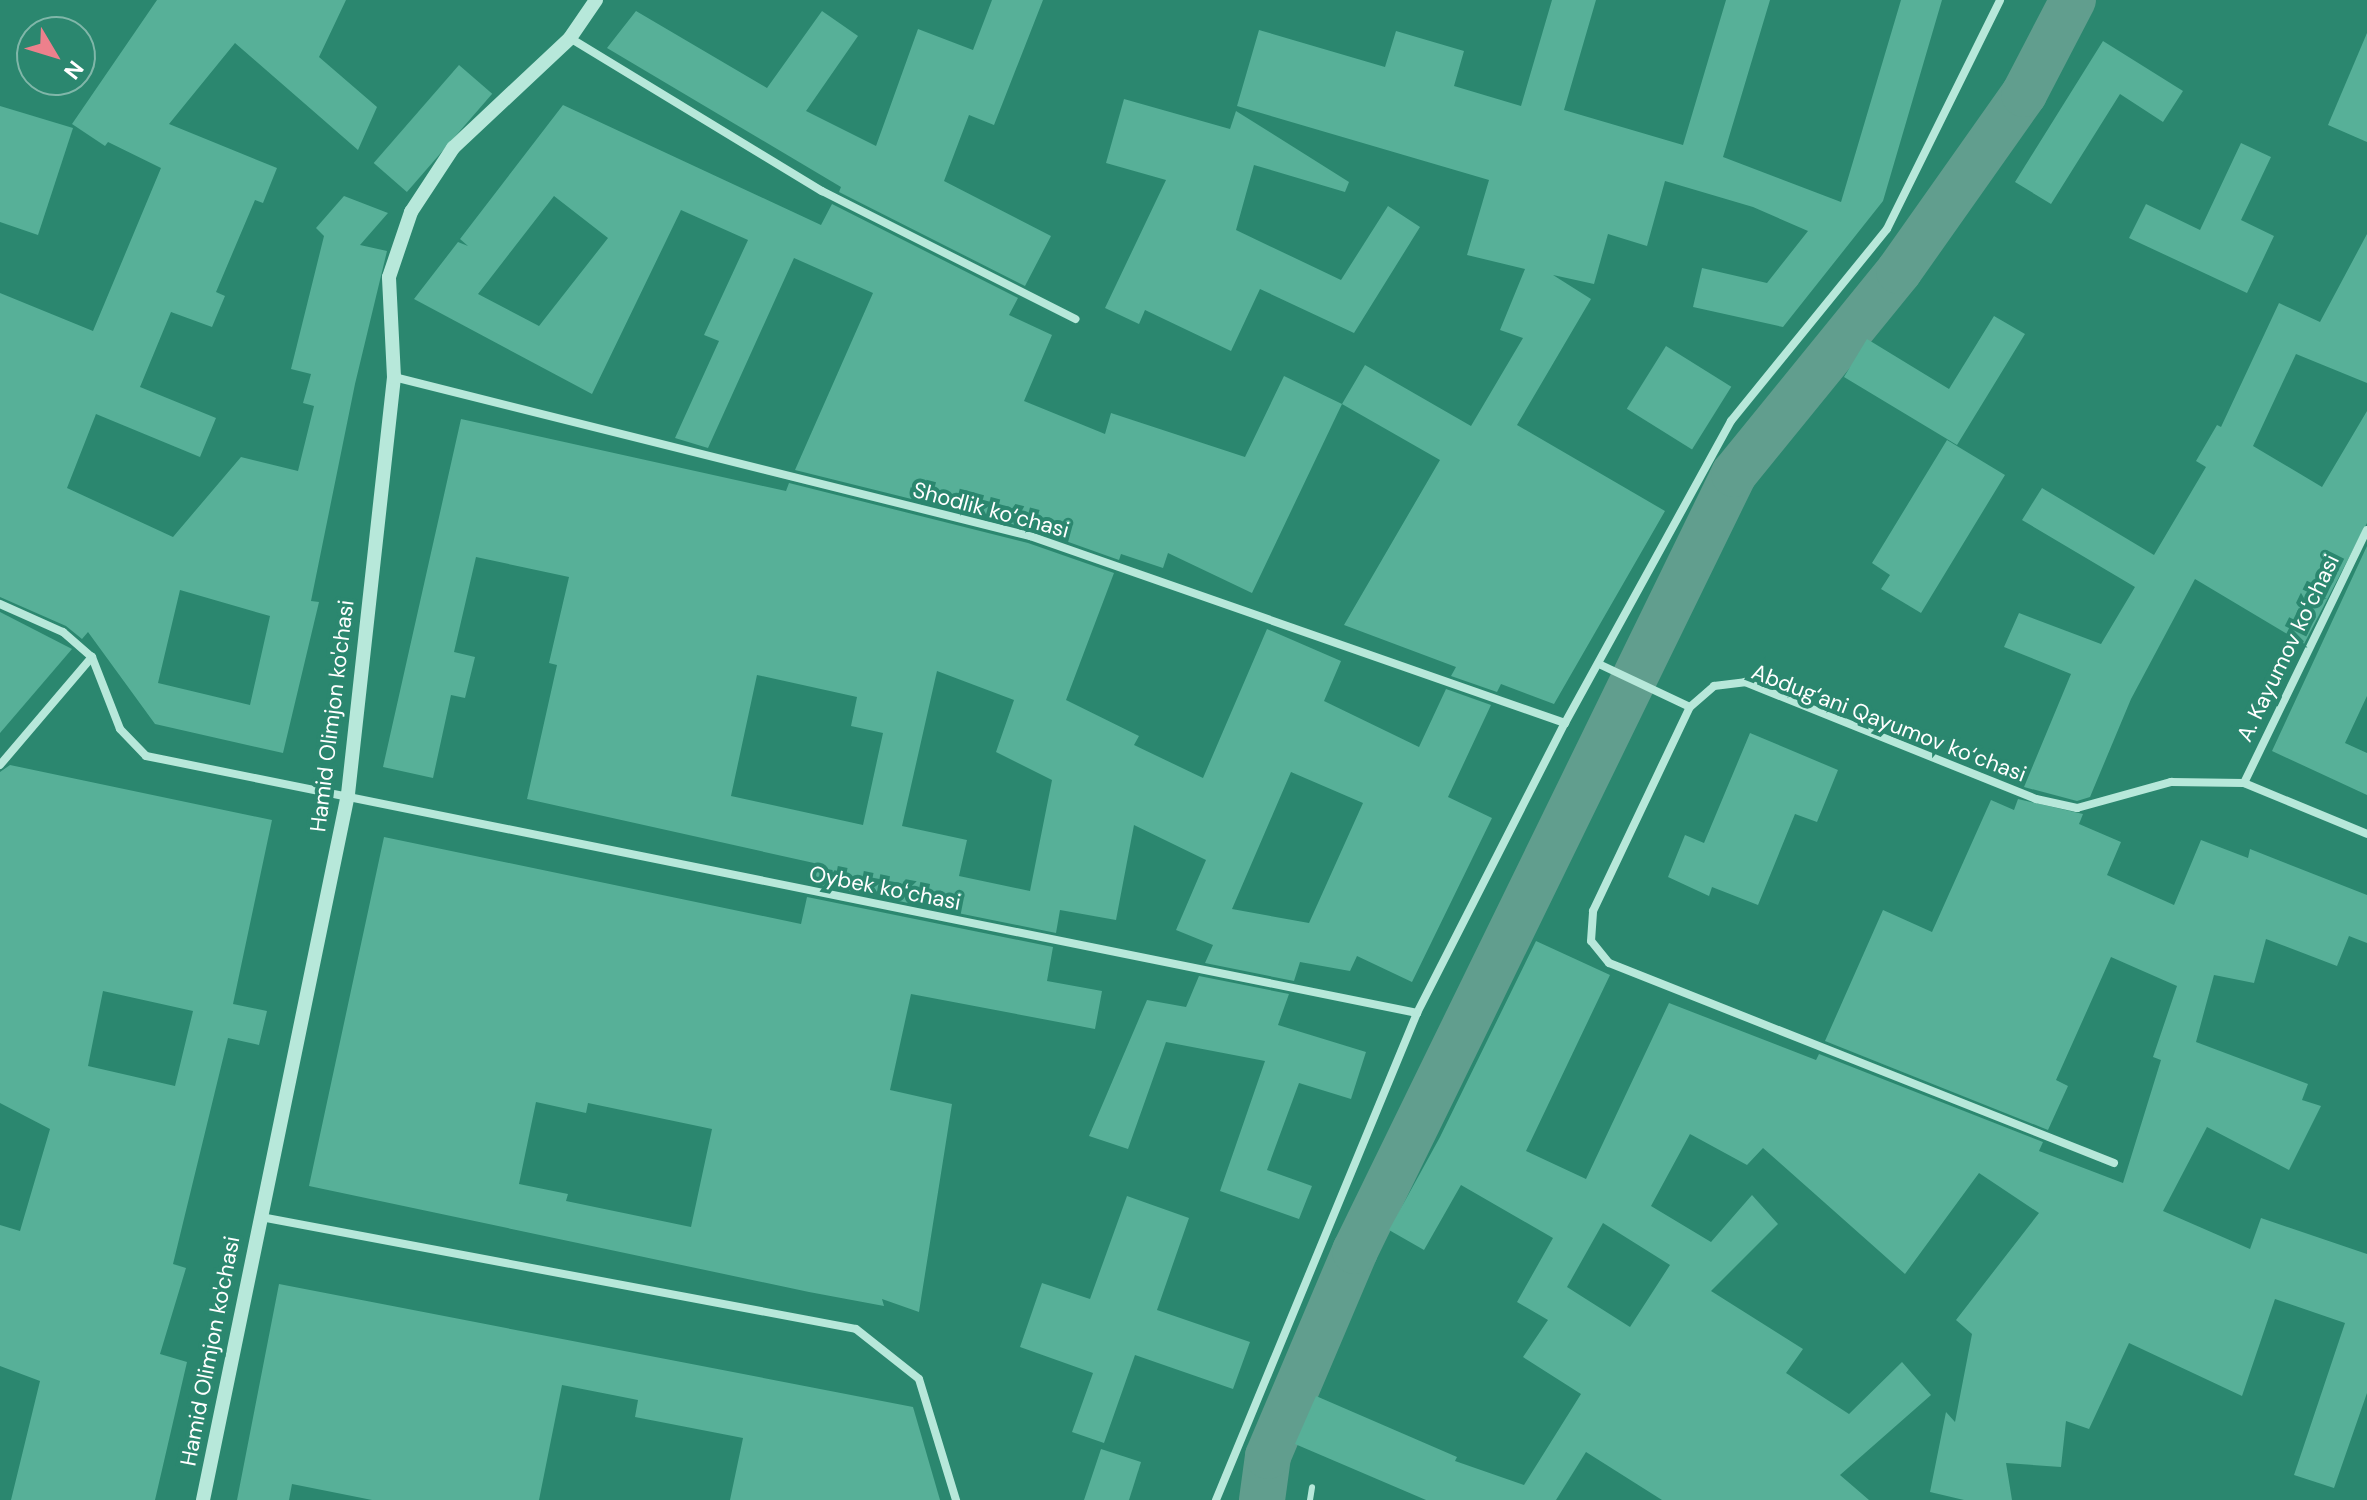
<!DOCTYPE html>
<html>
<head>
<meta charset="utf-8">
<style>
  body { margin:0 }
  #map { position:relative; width:2367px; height:1500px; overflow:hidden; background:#2b876f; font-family:"DM Sans",sans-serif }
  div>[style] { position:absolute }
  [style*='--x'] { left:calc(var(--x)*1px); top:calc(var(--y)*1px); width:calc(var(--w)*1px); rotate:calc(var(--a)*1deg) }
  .canal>* { height:46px; margin:-23px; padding:0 23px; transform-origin:23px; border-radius:23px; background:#619e8e }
  .building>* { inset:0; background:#57b098; transform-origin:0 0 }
  .service>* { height:6px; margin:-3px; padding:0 3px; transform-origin:3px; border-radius:3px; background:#b7e8da }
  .minor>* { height:8px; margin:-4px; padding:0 4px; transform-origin:4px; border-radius:4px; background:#b7e8da }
  .tertiary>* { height:14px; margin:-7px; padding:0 7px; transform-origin:7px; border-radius:7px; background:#b7e8da }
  span { translate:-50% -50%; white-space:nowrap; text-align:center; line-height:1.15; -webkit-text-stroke:8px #2b876f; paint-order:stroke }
  .street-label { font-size:22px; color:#fff }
  .north { position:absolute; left:16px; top:16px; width:80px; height:80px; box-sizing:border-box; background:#2b876f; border:2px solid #80b7a9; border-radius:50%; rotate:128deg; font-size:22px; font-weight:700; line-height:32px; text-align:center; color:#fff }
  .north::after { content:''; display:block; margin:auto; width:28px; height:36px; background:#ed808c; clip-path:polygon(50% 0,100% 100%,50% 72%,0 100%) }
</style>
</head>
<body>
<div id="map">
  <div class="canal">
    <i style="--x:1262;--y:1500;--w:44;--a:-82.2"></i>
    <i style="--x:1268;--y:1456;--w:223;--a:-67"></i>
    <i style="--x:1355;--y:1251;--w:865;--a:-64"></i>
    <i style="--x:1734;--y:474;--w:262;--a:-50.9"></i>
    <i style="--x:1899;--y:271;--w:217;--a:-54.8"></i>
    <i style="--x:2024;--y:94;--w:106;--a:-62.5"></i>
  </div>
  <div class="building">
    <i style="clip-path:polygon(evenodd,157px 0,346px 0,319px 57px,377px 107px,358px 150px,235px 43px,169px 124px,277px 168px,263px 203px,255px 200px,216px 292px,225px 296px,212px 327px,171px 312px,140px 387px,216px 418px,200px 457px,96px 414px,67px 488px,173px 537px,241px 457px,298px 471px,314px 406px,303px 403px,311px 374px,291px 369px,324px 236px,316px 228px,344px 196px,388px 213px,360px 245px,387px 251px,355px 384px,311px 601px,319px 602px,283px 753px,155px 724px,88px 632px,82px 639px,66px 626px,0 597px,0 293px,93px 331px,161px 168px,108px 142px,105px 146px,72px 124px,157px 0,180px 590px,270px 616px,250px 705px,158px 683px,180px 590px)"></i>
    <i style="clip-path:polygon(992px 0,1043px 0,994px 125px,969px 115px,944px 181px,1051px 236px,1025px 286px,839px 192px,841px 187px,607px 48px,636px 11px,767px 88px,822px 11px,858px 36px,806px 111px,876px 146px,918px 29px,973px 50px)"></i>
    <i style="clip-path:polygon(1552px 0,1596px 0,1564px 110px,1683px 145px,1726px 0,1770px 0,1723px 157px,1841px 202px,1901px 0,1942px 0,1883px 201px,1783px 327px,1693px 307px,1702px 268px,1767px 283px,1808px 231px,1753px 207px,1665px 181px,1647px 246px,1608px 234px,1594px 284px,1553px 275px,1591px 299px,1517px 425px,1665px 511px,1554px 704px,1501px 684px,1497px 692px,1451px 676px,1456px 667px,1344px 625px,1440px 460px,1342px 404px,1365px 365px,1471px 426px,1523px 338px,1500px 330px,1525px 269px,1467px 255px,1489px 180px,1237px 106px,1259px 30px,1385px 67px,1396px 31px,1464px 51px,1454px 86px,1521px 106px)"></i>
    <i style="clip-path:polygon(2367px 33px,2367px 142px,2328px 125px)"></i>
    <i style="clip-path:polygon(2103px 41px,2183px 91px,2163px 122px,2120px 94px,2051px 204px,2015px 182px)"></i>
    <i style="left:459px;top:65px;width:44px;height:130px;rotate:41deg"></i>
    <i style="clip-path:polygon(1124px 99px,1230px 129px,1236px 111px,1349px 182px,1345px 192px,1254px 165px,1236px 230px,1341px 280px,1388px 206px,1420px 227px,1354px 333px,1260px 289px,1231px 351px,1145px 310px,1139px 324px,1105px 308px,1166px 180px,1106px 163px)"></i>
    <i style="clip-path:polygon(evenodd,563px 105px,821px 225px,832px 204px,1018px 298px,1009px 315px,1052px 335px,1024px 401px,1105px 434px,1111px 413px,1245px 457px,1284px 376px,1342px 404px,1252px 593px,1168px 553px,1163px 568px,1121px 554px,1119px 560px,1032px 529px,795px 470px,873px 293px,794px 258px,708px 448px,675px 438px,719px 341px,704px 335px,748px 240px,681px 210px,592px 394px,414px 299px,458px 242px,468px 246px,460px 239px,563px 105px,554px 196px,608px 238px,539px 326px,478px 294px,554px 196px)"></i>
    <i style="clip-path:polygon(0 106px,73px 128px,38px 235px,0 222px)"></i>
    <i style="clip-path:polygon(2241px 143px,2271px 157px,2241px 220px,2274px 236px,2247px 293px,2129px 238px,2146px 204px,2200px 230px)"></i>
    <i style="clip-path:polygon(2367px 234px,2367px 383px,2296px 354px,2253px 446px,2322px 487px,2367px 411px,2367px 523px,2304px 644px,2195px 579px,2131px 699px,2090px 797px,2077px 801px,2024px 787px,2071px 674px,2004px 647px,2019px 613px,2101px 644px,2135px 587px,2022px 520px,2042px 488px,2154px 555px,2206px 467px,2196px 461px,2217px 425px,2221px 427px,2279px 303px,2320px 322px)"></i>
    <i style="clip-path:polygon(1994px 316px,2025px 334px,1957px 445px,1844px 377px,1867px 339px,1949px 389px)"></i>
    <i style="left:1666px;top:346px;width:77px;height:74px;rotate:32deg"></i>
    <i style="clip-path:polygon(evenodd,461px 419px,786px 491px,789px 483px,1028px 543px,1114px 573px,1066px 700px,1139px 736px,1134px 745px,1203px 778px,1267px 629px,1341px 661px,1324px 701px,1419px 747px,1446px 689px,1491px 705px,1448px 797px,1492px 818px,1412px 982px,1357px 956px,1350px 971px,1300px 962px,1294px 981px,1205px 963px,1213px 945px,1176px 930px,1206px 860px,1134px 825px,1116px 920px,1060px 910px,1056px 933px,810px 883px,814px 863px,527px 799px,557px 665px,549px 663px,569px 577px,476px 557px,454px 652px,475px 657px,465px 698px,451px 695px,433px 778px,383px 767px,461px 419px,937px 671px,1014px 700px,996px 752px,1052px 780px,1030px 891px,959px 876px,967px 840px,902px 826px,937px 671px,461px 419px,757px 675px,857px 697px,851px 726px,883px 733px,863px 825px,731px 796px,757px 675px,461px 419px,1291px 772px,1363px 803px,1309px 923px,1232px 909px,1291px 772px)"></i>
    <i style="clip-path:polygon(1947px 440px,2005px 475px,1921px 613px,1881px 589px,1890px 575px,1872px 563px)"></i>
    <i style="clip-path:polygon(2367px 546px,2367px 696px,2345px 743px,2367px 753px,2367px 795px,2272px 751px)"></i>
    <i style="clip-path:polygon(0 612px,72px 649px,0 733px)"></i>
    <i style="clip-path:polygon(1750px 733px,1838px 770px,1817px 822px,1795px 814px,1758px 905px,1712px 887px,1709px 896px,1668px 877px,1685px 835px,1704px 843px)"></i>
    <i style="clip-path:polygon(evenodd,10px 765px,272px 820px,233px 1004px,267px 1011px,259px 1045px,228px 1038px,173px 1264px,186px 1268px,160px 1354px,187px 1362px,155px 1500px,11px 1500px,40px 1381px,0 1366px,0 1225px,20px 1231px,50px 1129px,0 1103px,0 772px,10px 765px,103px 991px,193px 1011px,175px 1086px,88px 1066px,103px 991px)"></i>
    <i style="clip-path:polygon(evenodd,2018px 799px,2083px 814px,2079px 824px,2121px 842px,2107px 875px,2174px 905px,2201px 840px,2248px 858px,2250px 849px,2367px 895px,2367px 943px,2349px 936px,2337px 966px,2266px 939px,2254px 983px,2214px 975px,2196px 1042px,2308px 1084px,2302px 1100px,2321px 1106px,2289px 1170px,2207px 1127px,2163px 1211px,2250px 1249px,2261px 1218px,2367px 1254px,2367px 1393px,2334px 1488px,2294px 1475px,2345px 1323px,2275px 1299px,2242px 1396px,2129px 1343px,2089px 1429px,2066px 1421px,2061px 1467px,2006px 1463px,2012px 1500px,1964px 1500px,1930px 1492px,1946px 1412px,1955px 1422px,1972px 1334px,1956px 1320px,2039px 1213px,1979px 1173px,1905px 1274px,1763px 1148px,1747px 1165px,1690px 1134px,1651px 1206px,1711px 1242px,1752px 1195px,1778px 1224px,1711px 1291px,1803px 1349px,1786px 1373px,1849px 1414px,1902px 1362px,1931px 1395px,1840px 1475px,1869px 1500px,1662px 1500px,1586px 1452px,1556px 1500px,1426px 1500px,1295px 1444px,1316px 1396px,1457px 1457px,1455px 1461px,1524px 1485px,1581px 1394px,1523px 1357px,1548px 1320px,1517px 1302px,1553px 1238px,1461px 1185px,1424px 1250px,1389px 1230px,1440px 1137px,1536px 941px,1610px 975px,1526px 1151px,1586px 1179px,1669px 1003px,1816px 1060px,1819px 1054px,2043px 1142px,2039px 1151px,2123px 1183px,2161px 1060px,2153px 1057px,2177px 986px,2111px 957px,2056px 1080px,2068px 1086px,2048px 1130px,1825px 1041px,1883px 910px,1932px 932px,1991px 800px,2014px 810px,2018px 799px,1603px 1223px,1670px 1265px,1630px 1327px,1567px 1287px,1603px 1223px)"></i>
    <i style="clip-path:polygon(evenodd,384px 837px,801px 924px,807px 897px,1053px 947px,1047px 981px,1102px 991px,1095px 1029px,911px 994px,890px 1090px,952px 1104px,919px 1312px,882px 1299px,884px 1306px,809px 1292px,309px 1186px,384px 837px,536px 1102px,586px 1113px,588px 1103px,712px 1129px,691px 1227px,566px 1201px,568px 1194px,519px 1184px,536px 1102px)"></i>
    <i style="clip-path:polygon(1199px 976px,1289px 994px,1278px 1025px,1366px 1052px,1351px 1099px,1299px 1083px,1267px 1170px,1312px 1186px,1299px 1219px,1220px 1191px,1265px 1061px,1166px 1042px,1128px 1149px,1089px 1136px,1147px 1000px,1186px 1007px)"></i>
    <i style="clip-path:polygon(1127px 1196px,1189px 1218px,1157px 1310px,1250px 1342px,1233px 1389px,1135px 1355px,1104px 1443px,1072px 1432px,1093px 1373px,1020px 1347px,1042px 1283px,1090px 1299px)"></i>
    <i style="clip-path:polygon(279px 1284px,913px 1407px,940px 1500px,730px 1500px,743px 1438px,635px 1417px,638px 1400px,562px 1385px,539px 1500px,372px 1500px,292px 1484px,289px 1500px,237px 1500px)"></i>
    <i style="clip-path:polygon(1101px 1449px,1141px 1462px,1129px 1500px,1084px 1500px)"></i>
  </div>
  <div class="service">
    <i style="--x:1310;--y:1500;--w:13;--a:-81"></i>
  </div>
  <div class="minor">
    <i style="--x:570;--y:38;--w:295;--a:31.3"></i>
    <i style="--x:822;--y:191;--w:284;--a:26.8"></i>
    <i style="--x:394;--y:377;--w:656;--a:14.04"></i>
    <i style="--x:1030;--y:536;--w:567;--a:19.27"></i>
    <i style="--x:0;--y:604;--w:69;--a:24"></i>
    <i style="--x:63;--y:632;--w:38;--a:41"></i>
    <i style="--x:92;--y:657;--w:77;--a:68.7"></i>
    <i style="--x:120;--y:729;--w:37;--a:46"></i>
    <i style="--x:146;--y:756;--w:1297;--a:11.43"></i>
    <i style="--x:1601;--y:665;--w:98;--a:25.3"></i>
    <i style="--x:0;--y:765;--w:142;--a:-49.6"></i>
    <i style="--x:2244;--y:783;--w:281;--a:-64.1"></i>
    <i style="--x:2114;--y:1163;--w:543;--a:-158.39"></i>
    <i style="--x:1609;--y:963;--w:28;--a:-129"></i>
    <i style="--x:1591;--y:941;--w:30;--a:-86"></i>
    <i style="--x:1593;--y:911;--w:226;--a:-64.6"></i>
    <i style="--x:1690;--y:707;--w:32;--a:-41"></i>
    <i style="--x:1714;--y:686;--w:31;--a:-7"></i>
    <i style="--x:1745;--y:682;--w:314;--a:21.9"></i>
    <i style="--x:2036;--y:799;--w:42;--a:12.4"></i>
    <i style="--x:2077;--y:808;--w:98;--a:-15.5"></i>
    <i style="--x:2171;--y:782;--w:73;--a:0.8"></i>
    <i style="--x:2244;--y:783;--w:133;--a:22.5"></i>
    <i style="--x:261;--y:1217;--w:605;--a:10.66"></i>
    <i style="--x:856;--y:1329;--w:80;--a:38.4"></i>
    <i style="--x:919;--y:1379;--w:127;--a:73"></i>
    <i style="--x:1216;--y:1500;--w:527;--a:-67.57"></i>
    <i style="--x:1417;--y:1013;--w:326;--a:-63"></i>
    <i style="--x:1565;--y:723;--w:345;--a:-61.2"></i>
    <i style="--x:1731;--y:421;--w:247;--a:-50.9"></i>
    <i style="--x:1887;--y:229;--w:255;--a:-63.7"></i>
  </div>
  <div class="tertiary">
    <i style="--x:203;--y:1500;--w:721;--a:-78.39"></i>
    <i style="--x:348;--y:794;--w:420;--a:-83.7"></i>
    <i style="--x:394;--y:377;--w:100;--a:-92.9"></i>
    <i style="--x:389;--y:277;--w:69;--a:-71.3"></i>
    <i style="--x:411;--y:212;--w:77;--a:-56.7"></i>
    <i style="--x:453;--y:148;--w:161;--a:-43.2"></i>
    <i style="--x:570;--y:38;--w:46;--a:-55.6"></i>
  </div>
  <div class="street-label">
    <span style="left:991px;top:510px;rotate:15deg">Shodlik ko‘chasi</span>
    <span style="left:2288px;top:648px;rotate:-64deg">A. Kayumov koʻchasi</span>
    <span style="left:332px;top:716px;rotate:-83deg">Hamid Olimjon ko'chasi</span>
    <span style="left:1889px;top:723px;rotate:21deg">Abdug‘ani Qayumov ko‘chasi</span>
    <span style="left:885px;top:888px;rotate:11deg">Oybek koʻchasi</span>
    <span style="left:210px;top:1351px;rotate:-79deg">Hamid Olimjon ko'chasi</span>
  </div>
  <div class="north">N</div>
</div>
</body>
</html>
